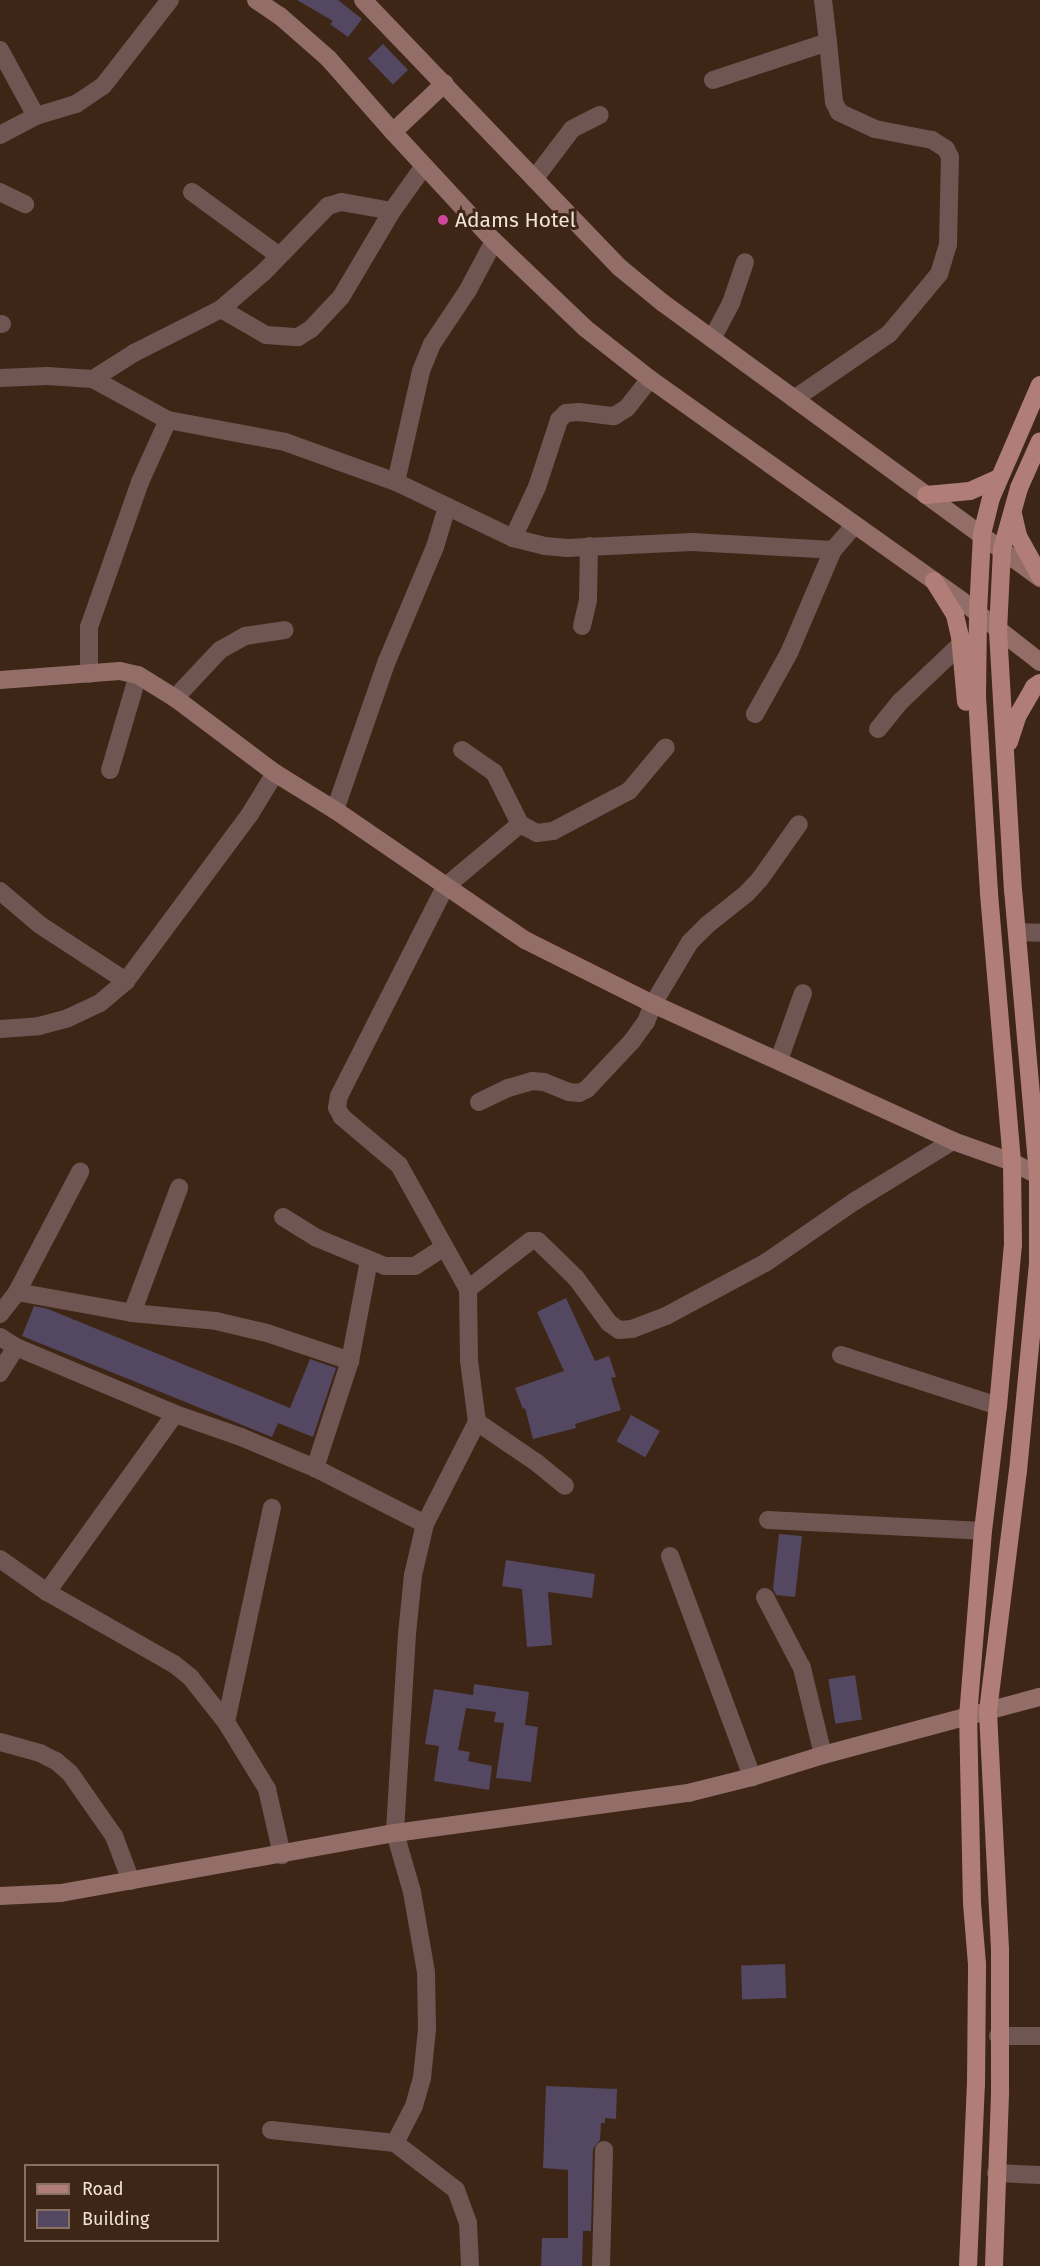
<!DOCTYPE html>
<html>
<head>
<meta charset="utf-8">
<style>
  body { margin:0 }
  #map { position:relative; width:1040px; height:2266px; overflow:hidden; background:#3e2616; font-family:"Fira Sans",sans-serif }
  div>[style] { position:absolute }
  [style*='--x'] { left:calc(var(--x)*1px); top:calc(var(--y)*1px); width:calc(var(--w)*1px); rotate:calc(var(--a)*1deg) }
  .building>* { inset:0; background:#534761; transform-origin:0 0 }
  .street>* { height:18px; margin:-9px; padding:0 9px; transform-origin:9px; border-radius:9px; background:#6f5653 }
  .secondary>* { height:18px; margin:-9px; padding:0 9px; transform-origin:9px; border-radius:9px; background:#936d68 }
  .primary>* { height:18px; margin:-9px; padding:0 9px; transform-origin:9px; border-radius:9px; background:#b07e77 }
  .dots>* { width:16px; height:16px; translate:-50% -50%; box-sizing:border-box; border:3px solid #3e2616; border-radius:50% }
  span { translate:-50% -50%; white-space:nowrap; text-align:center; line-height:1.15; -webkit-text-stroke:6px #3e2616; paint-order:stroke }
  .poi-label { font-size:21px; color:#f2e2d7 }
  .left { translate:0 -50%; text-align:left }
  .legend { position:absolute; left:24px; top:2164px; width:195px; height:78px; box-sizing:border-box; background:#3e2616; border:2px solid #867163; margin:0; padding:8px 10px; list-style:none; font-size:18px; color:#f2e2d7 }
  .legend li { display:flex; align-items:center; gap:12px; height:30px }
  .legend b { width:30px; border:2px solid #867163 }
</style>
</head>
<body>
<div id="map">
  <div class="building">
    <i style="clip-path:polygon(297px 0,338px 0,362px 19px,348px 37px,330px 24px,333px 21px)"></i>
    <i style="left:383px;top:44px;width:36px;height:21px;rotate:46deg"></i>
    <i style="clip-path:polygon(566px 1298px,595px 1361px,609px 1356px,616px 1377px,611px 1378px,621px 1410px,575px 1424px,576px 1428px,533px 1439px,525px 1408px,523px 1409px,515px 1388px,564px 1371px,537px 1312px)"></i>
    <i style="clip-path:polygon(34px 1306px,48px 1309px,290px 1408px,310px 1359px,336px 1368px,313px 1437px,278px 1423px,272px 1437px,22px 1336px)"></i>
    <i style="left:631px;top:1415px;width:33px;height:30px;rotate:29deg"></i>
    <i style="clip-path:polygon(779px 1534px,802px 1536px,795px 1597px,776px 1595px,773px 1589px)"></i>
    <i style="clip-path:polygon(506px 1560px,595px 1574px,592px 1598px,548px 1592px,552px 1645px,527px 1647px,522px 1589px,502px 1586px)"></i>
    <i style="left:855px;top:1675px;width:45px;height:27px;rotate:81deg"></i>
    <i style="clip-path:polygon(474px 1684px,529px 1692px,525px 1725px,538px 1727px,531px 1782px,496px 1778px,504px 1723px,494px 1722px,496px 1712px,466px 1708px,458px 1750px,470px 1752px,468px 1761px,492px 1766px,489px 1790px,434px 1781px,439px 1746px,425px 1744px,434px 1689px,473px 1695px)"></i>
    <i style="left:785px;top:1964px;width:34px;height:44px;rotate:88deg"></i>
    <i style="clip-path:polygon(546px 2086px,617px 2089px,616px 2119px,605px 2118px,605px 2123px,601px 2123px,600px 2140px,593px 2149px,591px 2231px,583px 2231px,582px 2266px,541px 2266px,542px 2238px,568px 2238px,568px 2170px,543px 2168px)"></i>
  </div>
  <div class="street">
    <i style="--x:0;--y:50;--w:75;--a:61.4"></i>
    <i style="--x:713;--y:80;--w:121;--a:-18.3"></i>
    <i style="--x:828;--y:42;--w:42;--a:-96.8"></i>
    <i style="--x:0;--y:135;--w:41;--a:-27.8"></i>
    <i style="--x:36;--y:116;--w:42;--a:-16.7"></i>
    <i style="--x:76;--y:104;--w:32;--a:-34"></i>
    <i style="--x:103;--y:86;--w:109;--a:-52.1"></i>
    <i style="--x:535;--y:178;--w:61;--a:-52.9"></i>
    <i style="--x:572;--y:129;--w:31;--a:-27"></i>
    <i style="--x:0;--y:192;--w:28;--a:26"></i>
    <i style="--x:192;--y:192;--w:107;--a:36.2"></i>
    <i style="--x:392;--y:211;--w:52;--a:-170"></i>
    <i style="--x:341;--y:202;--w:14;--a:163"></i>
    <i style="--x:328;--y:206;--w:92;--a:134.1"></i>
    <i style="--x:264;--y:272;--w:57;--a:139.3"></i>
    <i style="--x:221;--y:309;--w:52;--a:30"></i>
    <i style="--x:266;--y:335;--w:32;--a:4"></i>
    <i style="--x:298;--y:337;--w:15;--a:-32"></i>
    <i style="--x:311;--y:329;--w:44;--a:-46.8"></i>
    <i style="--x:341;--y:297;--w:100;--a:-59.3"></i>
    <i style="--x:392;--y:211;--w:55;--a:-54.6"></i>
    <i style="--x:0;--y:324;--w:2;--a:0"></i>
    <i style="--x:712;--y:339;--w:41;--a:-62.2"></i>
    <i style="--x:731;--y:303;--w:43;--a:-71.1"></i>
    <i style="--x:0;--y:378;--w:47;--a:-2.4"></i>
    <i style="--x:47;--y:376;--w:46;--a:3.7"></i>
    <i style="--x:93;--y:379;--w:85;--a:28.7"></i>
    <i style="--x:93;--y:379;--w:49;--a:-32.4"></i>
    <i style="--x:134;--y:353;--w:97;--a:-26.8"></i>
    <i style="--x:794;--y:399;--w:115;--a:-34.4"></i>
    <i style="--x:889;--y:334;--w:78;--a:-50.2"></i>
    <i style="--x:939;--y:274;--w:31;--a:-73"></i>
    <i style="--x:948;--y:244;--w:87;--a:-88.7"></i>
    <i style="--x:950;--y:157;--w:9;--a:-117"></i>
    <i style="--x:946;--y:149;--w:17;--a:-147"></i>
    <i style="--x:932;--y:140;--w:58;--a:-169.1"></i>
    <i style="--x:875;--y:129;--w:40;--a:-155"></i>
    <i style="--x:839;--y:112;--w:11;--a:-117"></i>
    <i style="--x:834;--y:102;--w:60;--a:-95.7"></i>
    <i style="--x:396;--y:482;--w:114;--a:-77.3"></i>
    <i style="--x:421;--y:371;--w:29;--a:-68"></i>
    <i style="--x:432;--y:344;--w:65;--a:-56.3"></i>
    <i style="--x:468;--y:290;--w:55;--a:-62"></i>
    <i style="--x:513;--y:538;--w:33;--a:14"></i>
    <i style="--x:545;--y:546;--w:22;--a:5"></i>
    <i style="--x:567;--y:548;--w:125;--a:-2.7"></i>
    <i style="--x:692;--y:542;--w:141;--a:3.2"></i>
    <i style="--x:582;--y:626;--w:28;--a:-77"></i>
    <i style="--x:588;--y:599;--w:53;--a:-88.9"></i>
    <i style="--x:89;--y:674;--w:47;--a:-90"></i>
    <i style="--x:89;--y:627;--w:154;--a:-70.6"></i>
    <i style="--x:140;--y:482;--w:68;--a:-65.7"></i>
    <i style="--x:168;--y:420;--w:119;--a:10.6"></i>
    <i style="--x:285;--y:442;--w:118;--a:19.8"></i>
    <i style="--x:396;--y:482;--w:130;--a:25.6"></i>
    <i style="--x:513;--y:538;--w:56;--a:-64.8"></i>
    <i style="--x:537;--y:487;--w:71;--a:-71.8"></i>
    <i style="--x:559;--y:420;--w:10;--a:-45"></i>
    <i style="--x:566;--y:413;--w:13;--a:-4"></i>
    <i style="--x:579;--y:412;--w:35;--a:7"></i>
    <i style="--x:614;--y:416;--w:15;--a:-32"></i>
    <i style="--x:627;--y:408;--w:37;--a:-52"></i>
    <i style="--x:175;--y:698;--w:66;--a:-46.8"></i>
    <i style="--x:220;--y:650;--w:29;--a:-29"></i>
    <i style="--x:245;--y:636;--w:40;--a:-8.5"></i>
    <i style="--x:755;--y:714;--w:70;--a:-60.9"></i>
    <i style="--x:789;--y:653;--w:112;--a:-66.9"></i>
    <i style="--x:833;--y:550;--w:32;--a:-49"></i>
    <i style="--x:878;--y:729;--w:36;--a:-51"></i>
    <i style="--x:901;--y:701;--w:83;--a:-43.5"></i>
    <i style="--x:462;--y:750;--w:39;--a:35"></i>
    <i style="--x:494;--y:772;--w:58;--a:63.4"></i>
    <i style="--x:110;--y:770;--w:99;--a:-73.6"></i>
    <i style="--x:335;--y:810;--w:158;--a:-70.8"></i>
    <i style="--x:387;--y:661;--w:124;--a:-67.2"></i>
    <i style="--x:435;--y:547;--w:42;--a:-73.3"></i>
    <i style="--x:0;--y:891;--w:52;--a:40.4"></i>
    <i style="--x:40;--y:925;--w:103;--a:33.1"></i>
    <i style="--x:1017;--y:932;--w:23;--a:2"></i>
    <i style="--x:0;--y:1029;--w:39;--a:-4"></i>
    <i style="--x:39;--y:1026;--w:30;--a:-15"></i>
    <i style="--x:68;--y:1018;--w:35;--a:-25"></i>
    <i style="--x:100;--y:1003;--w:34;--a:-40"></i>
    <i style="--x:126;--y:981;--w:208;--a:-53.4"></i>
    <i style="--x:250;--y:814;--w:48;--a:-58.6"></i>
    <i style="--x:779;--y:1060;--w:71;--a:-70.3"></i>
    <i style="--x:479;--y:1102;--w:32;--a:-26"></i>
    <i style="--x:508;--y:1088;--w:25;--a:-16"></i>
    <i style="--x:532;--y:1081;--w:12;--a:5"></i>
    <i style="--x:544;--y:1082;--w:27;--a:22"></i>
    <i style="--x:569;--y:1092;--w:10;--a:6"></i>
    <i style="--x:579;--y:1093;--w:9;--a:-27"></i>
    <i style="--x:587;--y:1089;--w:66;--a:-46.8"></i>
    <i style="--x:632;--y:1041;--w:24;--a:-54"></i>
    <i style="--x:646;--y:1022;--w:19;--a:-69"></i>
    <i style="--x:653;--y:1004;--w:72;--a:-59.2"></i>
    <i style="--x:690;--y:942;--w:24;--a:-45"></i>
    <i style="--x:707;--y:925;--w:50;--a:-38.5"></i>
    <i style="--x:746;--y:894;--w:21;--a:-47"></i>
    <i style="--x:760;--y:879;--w:67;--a:-54.7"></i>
    <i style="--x:283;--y:1217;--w:40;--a:32"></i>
    <i style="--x:317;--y:1238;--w:74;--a:22.4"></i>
    <i style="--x:385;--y:1266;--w:30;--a:0"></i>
    <i style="--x:415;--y:1266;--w:33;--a:-33"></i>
    <i style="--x:468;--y:1289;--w:78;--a:-37.7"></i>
    <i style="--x:530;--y:1241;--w:8;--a:0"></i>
    <i style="--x:538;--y:1241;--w:53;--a:44.2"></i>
    <i style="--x:576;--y:1278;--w:56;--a:53.7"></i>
    <i style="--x:609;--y:1323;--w:12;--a:35"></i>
    <i style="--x:619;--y:1330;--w:13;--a:-4"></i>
    <i style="--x:632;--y:1329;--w:36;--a:-21"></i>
    <i style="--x:666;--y:1316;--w:112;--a:-28.2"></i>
    <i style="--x:765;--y:1263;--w:109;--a:-34.6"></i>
    <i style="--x:855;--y:1201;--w:115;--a:-31.5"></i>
    <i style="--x:17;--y:1292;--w:117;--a:10.3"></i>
    <i style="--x:132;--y:1313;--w:84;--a:5.4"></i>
    <i style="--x:216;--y:1321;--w:52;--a:13.2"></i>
    <i style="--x:267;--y:1333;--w:88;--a:18.6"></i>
    <i style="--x:350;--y:1361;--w:113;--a:108.1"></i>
    <i style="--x:132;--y:1313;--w:134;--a:-69.4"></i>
    <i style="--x:0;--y:1314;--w:28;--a:-52"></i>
    <i style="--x:17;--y:1292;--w:136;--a:-62.3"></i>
    <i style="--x:0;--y:1337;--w:19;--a:32"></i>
    <i style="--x:16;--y:1347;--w:31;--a:122"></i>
    <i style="--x:16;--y:1347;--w:173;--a:22.8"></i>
    <i style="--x:175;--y:1414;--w:70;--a:19.2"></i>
    <i style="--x:241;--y:1437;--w:80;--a:22.7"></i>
    <i style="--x:315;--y:1468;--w:123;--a:27"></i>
    <i style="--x:425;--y:1524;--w:52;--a:103.2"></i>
    <i style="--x:413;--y:1575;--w:59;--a:95.8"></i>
    <i style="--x:407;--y:1634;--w:199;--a:93.5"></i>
    <i style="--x:395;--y:1833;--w:61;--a:73.9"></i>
    <i style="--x:412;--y:1892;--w:81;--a:80.1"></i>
    <i style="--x:426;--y:1972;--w:57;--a:89"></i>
    <i style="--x:427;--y:2029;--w:49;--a:95.8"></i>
    <i style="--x:422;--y:2078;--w:29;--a:106"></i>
    <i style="--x:414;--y:2106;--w:42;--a:117.2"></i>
    <i style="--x:841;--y:1355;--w:165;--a:18"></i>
    <i style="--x:350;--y:1361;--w:103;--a:-79.3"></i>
    <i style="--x:477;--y:1422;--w:63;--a:-97.4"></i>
    <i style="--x:469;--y:1360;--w:71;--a:-90.8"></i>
    <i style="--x:468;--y:1289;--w:142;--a:-119.1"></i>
    <i style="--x:399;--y:1165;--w:75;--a:-139.9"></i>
    <i style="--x:342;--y:1117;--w:10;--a:-119"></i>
    <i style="--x:337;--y:1108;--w:12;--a:-81"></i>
    <i style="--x:339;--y:1096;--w:234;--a:-63.1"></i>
    <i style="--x:445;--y:887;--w:98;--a:-40"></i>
    <i style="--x:520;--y:824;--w:19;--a:28"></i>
    <i style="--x:537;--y:833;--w:16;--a:-7"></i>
    <i style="--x:553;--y:831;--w:86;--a:-27.8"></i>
    <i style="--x:629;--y:791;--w:57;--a:-49.9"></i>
    <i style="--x:768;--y:1520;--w:215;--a:2.9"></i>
    <i style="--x:425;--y:1524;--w:114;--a:-63"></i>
    <i style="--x:477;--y:1422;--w:73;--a:34.3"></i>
    <i style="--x:537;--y:1463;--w:36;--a:39"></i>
    <i style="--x:670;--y:1556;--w:236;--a:69.6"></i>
    <i style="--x:0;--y:1559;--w:57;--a:35.1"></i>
    <i style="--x:47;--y:1592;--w:146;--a:29.6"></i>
    <i style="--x:174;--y:1664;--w:22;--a:39"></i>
    <i style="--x:191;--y:1678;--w:56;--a:51.5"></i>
    <i style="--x:226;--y:1722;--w:79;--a:58.5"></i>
    <i style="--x:267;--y:1789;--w:68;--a:77.2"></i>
    <i style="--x:47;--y:1592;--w:219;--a:-54.3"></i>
    <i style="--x:765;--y:1597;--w:80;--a:62.5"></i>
    <i style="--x:802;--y:1668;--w:89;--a:76.4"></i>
    <i style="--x:226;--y:1722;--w:219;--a:-77.9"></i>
    <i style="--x:0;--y:1742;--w:41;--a:15.4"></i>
    <i style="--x:40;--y:1753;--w:18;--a:27"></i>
    <i style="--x:56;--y:1761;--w:18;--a:41"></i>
    <i style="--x:70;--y:1773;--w:77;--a:55.1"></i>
    <i style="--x:114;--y:1836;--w:48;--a:69.3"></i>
    <i style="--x:998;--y:2036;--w:42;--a:0"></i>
    <i style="--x:271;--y:2130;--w:125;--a:6"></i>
    <i style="--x:395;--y:2143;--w:77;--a:37.6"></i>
    <i style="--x:456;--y:2190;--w:35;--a:70"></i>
    <i style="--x:468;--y:2223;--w:43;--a:87.3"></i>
    <i style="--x:996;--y:2173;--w:44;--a:2.6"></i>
    <i style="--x:601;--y:2266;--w:116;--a:-88.5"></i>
  </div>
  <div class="secondary">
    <i style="--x:256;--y:0;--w:29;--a:34"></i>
    <i style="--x:280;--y:16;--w:64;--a:41.2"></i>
    <i style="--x:328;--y:58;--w:98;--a:48.7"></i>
    <i style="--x:393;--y:132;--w:149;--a:47.2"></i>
    <i style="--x:494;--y:241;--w:126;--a:43.7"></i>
    <i style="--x:585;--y:328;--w:83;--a:38.1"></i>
    <i style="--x:650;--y:379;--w:383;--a:35.4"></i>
    <i style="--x:962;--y:601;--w:99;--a:38"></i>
    <i style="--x:363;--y:0;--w:370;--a:46.2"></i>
    <i style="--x:619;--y:267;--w:57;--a:39.3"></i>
    <i style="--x:663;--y:303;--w:467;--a:36.1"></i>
    <i style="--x:393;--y:132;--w:71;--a:-43.3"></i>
    <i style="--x:0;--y:680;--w:120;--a:-4.3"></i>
    <i style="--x:120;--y:671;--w:18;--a:13"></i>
    <i style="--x:138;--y:675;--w:44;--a:31.9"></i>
    <i style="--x:175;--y:698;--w:125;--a:36.9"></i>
    <i style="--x:275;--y:773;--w:70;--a:31.7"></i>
    <i style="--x:335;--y:810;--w:230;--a:34.4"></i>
    <i style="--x:525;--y:940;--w:143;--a:26.6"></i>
    <i style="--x:653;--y:1004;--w:330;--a:24.5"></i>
    <i style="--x:953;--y:1141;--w:63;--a:19.6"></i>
    <i style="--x:1012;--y:1162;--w:31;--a:27"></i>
    <i style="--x:0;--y:1896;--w:61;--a:-2.8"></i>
    <i style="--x:61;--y:1893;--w:339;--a:-10.2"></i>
    <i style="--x:395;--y:1833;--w:296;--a:-7.8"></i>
    <i style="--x:688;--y:1793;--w:66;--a:-14"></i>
    <i style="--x:752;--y:1777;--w:74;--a:-17.2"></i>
    <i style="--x:823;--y:1755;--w:225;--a:-15"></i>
  </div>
  <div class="primary">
    <i style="--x:926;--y:495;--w:44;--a:-5.2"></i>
    <i style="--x:970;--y:491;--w:30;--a:-24"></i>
    <i style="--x:1013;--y:514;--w:23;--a:77"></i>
    <i style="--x:1018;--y:536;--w:46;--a:61.2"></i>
    <i style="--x:934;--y:581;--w:40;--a:58"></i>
    <i style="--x:955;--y:615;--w:22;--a:77"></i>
    <i style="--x:960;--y:636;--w:66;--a:84.8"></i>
    <i style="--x:1009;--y:742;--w:28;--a:-72"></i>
    <i style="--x:1018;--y:715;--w:32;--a:-60"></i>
    <i style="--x:1034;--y:687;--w:7;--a:-34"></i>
    <i style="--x:968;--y:2266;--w:181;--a:-87.5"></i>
    <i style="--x:976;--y:2085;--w:121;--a:-89.5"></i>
    <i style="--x:977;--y:1964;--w:61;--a:-94.7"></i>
    <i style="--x:972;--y:1903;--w:186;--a:-91.2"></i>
    <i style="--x:968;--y:1717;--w:187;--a:-85.4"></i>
    <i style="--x:983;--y:1531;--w:126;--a:-83.2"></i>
    <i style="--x:998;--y:1406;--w:162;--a:-84.7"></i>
    <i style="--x:1013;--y:1245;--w:83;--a:-90.7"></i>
    <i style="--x:1012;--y:1162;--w:270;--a:-94.9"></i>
    <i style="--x:989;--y:893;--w:196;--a:-93.5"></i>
    <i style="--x:977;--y:697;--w:84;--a:-89.3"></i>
    <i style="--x:978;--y:613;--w:79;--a:-87.1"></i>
    <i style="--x:982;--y:534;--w:37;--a:-76"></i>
    <i style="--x:991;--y:498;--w:123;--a:-66.6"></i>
    <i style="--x:994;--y:2266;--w:176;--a:-88"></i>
    <i style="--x:1000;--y:2090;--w:141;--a:-90"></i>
    <i style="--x:1000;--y:1949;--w:238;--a:-92.9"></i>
    <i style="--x:988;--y:1711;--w:242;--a:-82.9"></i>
    <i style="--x:1018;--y:1471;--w:209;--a:-84.5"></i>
    <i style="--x:1038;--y:1263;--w:88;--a:-90"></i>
    <i style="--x:1038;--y:1175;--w:285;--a:-95"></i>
    <i style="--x:1013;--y:891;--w:260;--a:-93.3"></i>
    <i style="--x:998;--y:631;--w:82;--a:-87.2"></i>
    <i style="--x:1002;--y:549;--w:63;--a:-74.4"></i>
    <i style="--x:1019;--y:488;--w:51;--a:-65.9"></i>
  </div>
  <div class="dots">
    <i style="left:443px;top:220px;background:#d1479c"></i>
  </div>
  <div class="poi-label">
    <span class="left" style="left:455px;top:220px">Adams Hotel</span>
  </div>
  <ul class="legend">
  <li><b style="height:8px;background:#b07e77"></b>Road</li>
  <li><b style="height:16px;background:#534761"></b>Building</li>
  </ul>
</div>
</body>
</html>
